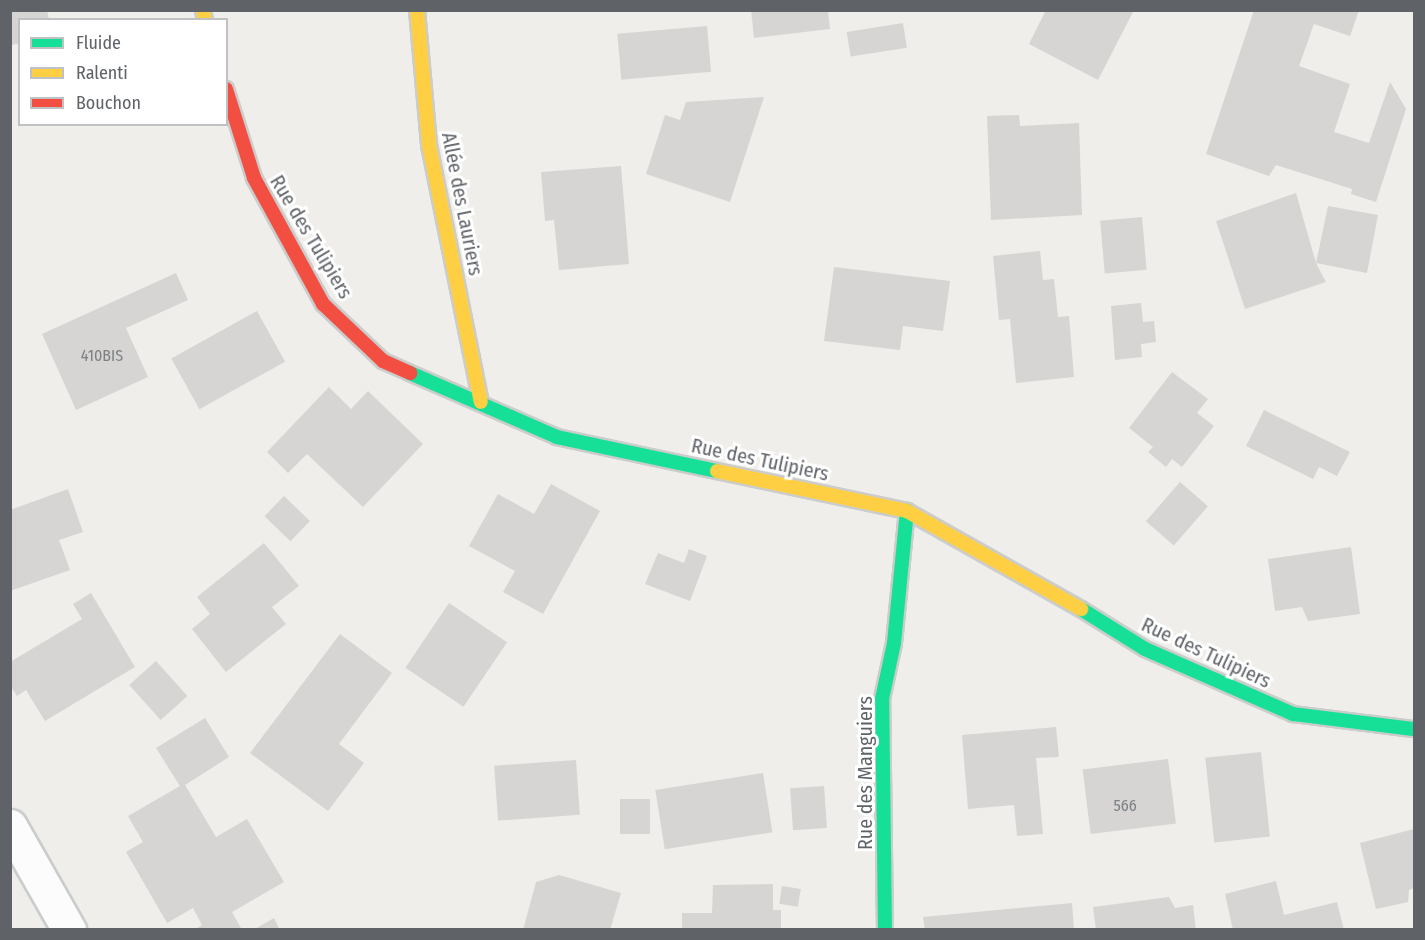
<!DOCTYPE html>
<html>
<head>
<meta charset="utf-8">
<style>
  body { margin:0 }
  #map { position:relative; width:1425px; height:940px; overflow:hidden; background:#efeeea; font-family:"Fira Sans Condensed",sans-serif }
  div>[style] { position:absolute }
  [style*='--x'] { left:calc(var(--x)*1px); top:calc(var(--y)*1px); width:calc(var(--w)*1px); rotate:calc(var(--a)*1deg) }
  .building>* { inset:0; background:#d6d5d3; transform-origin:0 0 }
  .roads { filter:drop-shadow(2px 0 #cbcccc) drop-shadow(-2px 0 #cbcccc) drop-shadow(0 2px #cbcccc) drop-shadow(0 -2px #cbcccc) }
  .street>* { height:33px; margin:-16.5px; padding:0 16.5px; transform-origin:16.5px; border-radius:16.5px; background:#fdfcfc }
  .fast>* { height:14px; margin:-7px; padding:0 7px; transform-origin:7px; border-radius:7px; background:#16e098 }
  .slow>* { height:14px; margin:-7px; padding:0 7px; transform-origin:7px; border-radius:7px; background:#ffcf43 }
  .jam>* { height:14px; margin:-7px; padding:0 7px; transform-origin:7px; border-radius:7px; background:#f24e42 }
  span { translate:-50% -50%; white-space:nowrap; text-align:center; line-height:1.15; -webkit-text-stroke:6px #fff; paint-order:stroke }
  .number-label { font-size:16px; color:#7e8184 }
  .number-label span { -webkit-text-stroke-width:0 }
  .street-label { font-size:20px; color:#5f6368 }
  .frame { position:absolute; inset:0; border:12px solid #5f6368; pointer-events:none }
  .legend { position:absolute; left:18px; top:18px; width:210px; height:108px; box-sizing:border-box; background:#fff; border:2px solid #bfc1c3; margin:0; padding:8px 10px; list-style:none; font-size:18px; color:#5f6368 }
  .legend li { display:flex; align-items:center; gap:12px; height:30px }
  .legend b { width:30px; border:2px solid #bfc1c3 }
</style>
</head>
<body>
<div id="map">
  <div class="building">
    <i style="clip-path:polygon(10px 10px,47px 10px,49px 20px,20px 20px,20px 43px,12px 45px)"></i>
    <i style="clip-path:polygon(751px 10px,828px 10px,830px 29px,754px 38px)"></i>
    <i style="clip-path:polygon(1046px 10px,1134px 10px,1098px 80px,1029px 44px)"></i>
    <i style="clip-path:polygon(1254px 10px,1359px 10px,1350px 36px,1314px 24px,1299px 66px,1350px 84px,1334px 132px,1369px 143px,1390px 82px,1406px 109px,1376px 202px,1351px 194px,1352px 189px,1276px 165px,1269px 176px,1206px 154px)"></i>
    <i style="left:903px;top:23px;width:25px;height:57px;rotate:81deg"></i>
    <i style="left:707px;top:26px;width:46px;height:90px;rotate:85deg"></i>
    <i style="clip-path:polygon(764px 97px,730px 202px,646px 174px,665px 115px,680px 120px,686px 102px)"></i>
    <i style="clip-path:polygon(1019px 115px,1020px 126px,1079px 123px,1082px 215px,991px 220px,987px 116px)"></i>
    <i style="clip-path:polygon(621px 166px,629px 264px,559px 270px,554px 220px,545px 221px,541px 172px)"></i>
    <i style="clip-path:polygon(1296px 193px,1316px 263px,1328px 206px,1378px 215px,1367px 273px,1316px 263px,1326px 282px,1245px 309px,1216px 221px)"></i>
    <i style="left:1142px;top:217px;width:53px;height:42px;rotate:85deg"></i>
    <i style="clip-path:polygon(1040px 251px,1043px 280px,1054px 279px,1058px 317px,1069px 316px,1074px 377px,1016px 383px,1010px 319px,999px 320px,993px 256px)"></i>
    <i style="clip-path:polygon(834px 267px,950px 281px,943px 331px,903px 326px,900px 350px,824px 341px)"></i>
    <i style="clip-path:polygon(176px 273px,188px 300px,126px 328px,148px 377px,76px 410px,42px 334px)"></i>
    <i style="clip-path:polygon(1141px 303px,1143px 322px,1154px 321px,1156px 342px,1141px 344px,1142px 357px,1115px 360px,1111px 306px)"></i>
    <i style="left:257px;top:311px;width:58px;height:98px;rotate:61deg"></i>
    <i style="clip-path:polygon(1172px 372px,1208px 399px,1197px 413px,1214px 426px,1182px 467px,1172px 459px,1166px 467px,1148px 452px,1153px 447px,1129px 428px)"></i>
    <i style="clip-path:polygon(329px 387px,351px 409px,368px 391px,423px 444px,363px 507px,307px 454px,288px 473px,267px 452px)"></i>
    <i style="clip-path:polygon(1264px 410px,1350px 452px,1337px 476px,1319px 467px,1313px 479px,1246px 446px)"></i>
    <i style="left:1180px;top:482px;width:37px;height:52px;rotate:41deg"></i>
    <i style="clip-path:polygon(551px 484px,600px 511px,543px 614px,503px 592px,515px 571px,469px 546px,498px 494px,534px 514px)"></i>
    <i style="clip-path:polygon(68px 489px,83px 532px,59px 540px,70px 570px,10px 591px,10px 510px)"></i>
    <i style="left:284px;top:496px;width:36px;height:28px;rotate:44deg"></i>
    <i style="clip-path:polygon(264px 543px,299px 586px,272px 607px,286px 624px,226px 672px,192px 629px,210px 614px,197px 597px)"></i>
    <i style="clip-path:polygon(1351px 547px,1360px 614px,1308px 621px,1302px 607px,1275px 611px,1268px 559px)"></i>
    <i style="clip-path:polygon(689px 549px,707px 556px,690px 601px,645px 584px,658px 553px,684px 563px)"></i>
    <i style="clip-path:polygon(91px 593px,135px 667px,45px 721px,26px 690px,17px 696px,10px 685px,10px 662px,82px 619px,73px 604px)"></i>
    <i style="left:449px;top:603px;width:70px;height:78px;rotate:34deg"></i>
    <i style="clip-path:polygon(340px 634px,392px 673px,339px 744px,364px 763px,328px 811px,250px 753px)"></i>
    <i style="left:156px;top:661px;width:47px;height:36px;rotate:48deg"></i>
    <i style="clip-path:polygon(205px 718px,229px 757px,185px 785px,216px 837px,247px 819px,284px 882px,232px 912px,242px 930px,194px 930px,202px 925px,193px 908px,167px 923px,126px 852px,143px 842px,128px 816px,180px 786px,156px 748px)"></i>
    <i style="clip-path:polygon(1056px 727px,1059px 757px,1036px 758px,1043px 834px,1017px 836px,1014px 805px,968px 809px,962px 735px)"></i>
    <i style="left:1261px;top:752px;width:85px;height:56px;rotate:84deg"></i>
    <i style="left:1168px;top:759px;width:65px;height:86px;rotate:83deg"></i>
    <i style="left:576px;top:760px;width:55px;height:82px;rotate:86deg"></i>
    <i style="left:763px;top:773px;width:60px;height:109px;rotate:81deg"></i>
    <i style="left:824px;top:786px;width:42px;height:34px;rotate:86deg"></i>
    <i style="left:620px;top:799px;width:30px;height:35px"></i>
    <i style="clip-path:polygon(1414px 829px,1414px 888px,1409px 890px,1408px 902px,1376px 909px,1360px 843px)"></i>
    <i style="clip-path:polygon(559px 875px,621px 893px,610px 930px,523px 930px,536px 882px)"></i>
    <i style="clip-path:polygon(1276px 881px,1284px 915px,1337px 902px,1344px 930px,1233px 930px,1225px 894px)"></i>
    <i style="clip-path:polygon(773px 884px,773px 910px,781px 910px,781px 930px,682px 930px,682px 913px,712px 913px,713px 885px)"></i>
    <i style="left:782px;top:886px;width:19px;height:18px;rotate:9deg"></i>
    <i style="clip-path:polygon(1169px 897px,1175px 908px,1193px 905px,1196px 930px,1096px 930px,1093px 907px)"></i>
    <i style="clip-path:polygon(1072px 903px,1074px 930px,925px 930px,923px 917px)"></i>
    <i style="clip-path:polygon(274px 918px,280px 930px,253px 930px)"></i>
  </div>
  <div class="roads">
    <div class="street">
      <i style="--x:10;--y:826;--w:120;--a:60.4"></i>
    </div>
    <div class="fast">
      <i style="--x:410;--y:373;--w:160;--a:23.5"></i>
      <i style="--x:557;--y:437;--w:164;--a:12"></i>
      <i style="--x:1081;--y:609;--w:75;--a:32"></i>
      <i style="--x:1145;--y:649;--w:162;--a:23.7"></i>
      <i style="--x:1293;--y:714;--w:122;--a:7.1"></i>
      <i style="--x:885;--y:930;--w:231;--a:-90.7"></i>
      <i style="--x:882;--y:699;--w:57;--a:-77.9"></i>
      <i style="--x:894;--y:643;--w:133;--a:-84.4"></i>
    </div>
    <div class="slow">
      <i style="--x:203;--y:10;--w:10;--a:79"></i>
      <i style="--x:417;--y:10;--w:136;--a:84.9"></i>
      <i style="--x:429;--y:145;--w:262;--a:78.6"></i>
      <i style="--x:717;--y:471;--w:194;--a:11.9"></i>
      <i style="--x:907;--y:511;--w:200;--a:29.4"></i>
    </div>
    <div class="jam">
      <i style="--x:226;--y:89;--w:93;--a:72.5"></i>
      <i style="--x:254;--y:178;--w:144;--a:61.3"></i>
      <i style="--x:323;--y:304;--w:83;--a:43.5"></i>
      <i style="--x:383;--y:361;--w:30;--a:24"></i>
    </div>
  </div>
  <div class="number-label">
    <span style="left:102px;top:356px">410BIS</span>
    <span style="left:1125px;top:806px">566</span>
  </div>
  <div class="street-label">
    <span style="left:462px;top:204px;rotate:79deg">Allée des Lauriers</span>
    <span style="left:311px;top:237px;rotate:59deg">Rue des Tulipiers</span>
    <span style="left:760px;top:460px;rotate:12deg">Rue des Tulipiers</span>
    <span style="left:1206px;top:653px;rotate:25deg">Rue des Tulipiers</span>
    <span style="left:865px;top:773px;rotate:-90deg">Rue des Manguiers</span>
  </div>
  <div class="frame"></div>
  <ul class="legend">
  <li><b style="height:8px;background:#16e098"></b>Fluide</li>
  <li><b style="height:8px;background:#ffcf43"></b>Ralenti</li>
  <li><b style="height:8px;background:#f24e42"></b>Bouchon</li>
  </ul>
</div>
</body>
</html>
